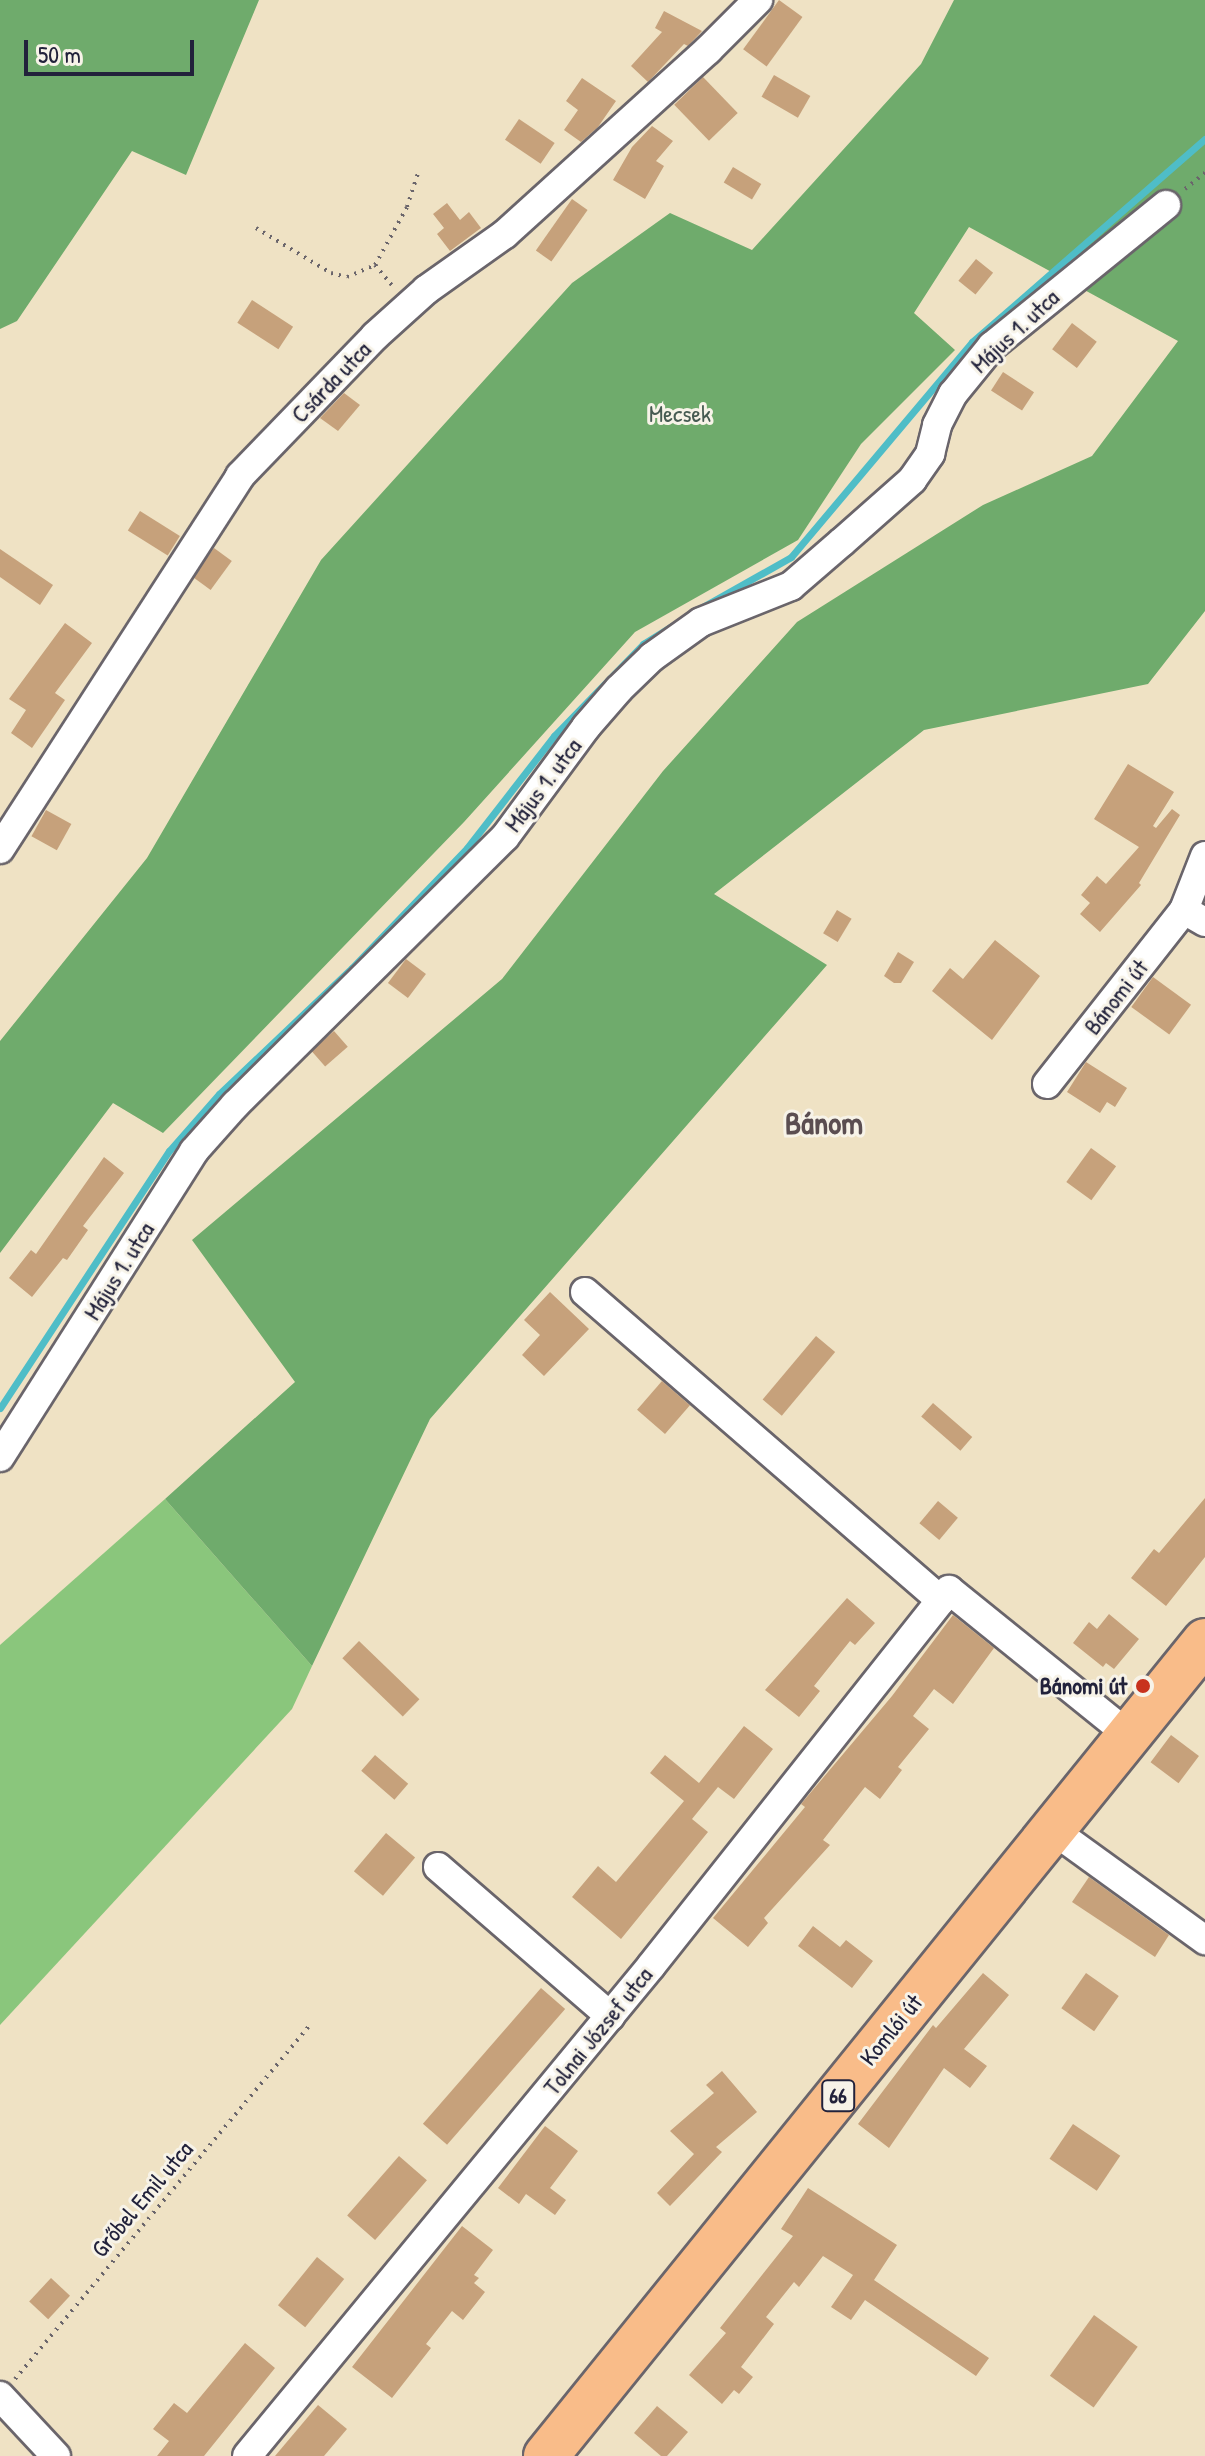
<!DOCTYPE html>
<html>
<head>
<meta charset="utf-8">
<style>
  body { margin:0 }
  #map { position:relative; width:1205px; height:2456px; overflow:hidden; background:#efe2c4; font-family:"Patrick Hand",sans-serif }
  div>[style] { position:absolute }
  [style*='--x'] { left:calc(var(--x)*1px); top:calc(var(--y)*1px); width:calc(var(--w)*1px); rotate:calc(var(--a)*1deg) }
  .green>* { inset:0; background:#8ac67c }
  .forest>* { inset:0; background:#6fab6c }
  .stream>* { height:7px; margin:-3.5px; padding:0 3.5px; transform-origin:3.5px; border-radius:3.5px; background:#4fbdc7 }
  .building>* { inset:0; background:#c6a17b; transform-origin:0 0 }
  .path>* { height:4px; margin-top:-2px; transform-origin:0; background:repeating-linear-gradient(90deg,#6a656b 0 2px,transparent 0 8px) }
  .roads { filter:drop-shadow(2px 0 #6a656b) drop-shadow(-2px 0 #6a656b) drop-shadow(0 2px #6a656b) drop-shadow(0 -2px #6a656b) }
  .street>* { height:28px; margin:-14px; padding:0 14px; transform-origin:14px; border-radius:14px; background:#fff }
  .primary>* { height:44px; margin:-22px; padding:0 22px; transform-origin:22px; border-radius:22px; background:#f9bc89 }
  .dots>* { width:22px; height:22px; translate:-50% -50%; box-sizing:border-box; border:4px solid #f7f3e8; border-radius:50% }
  span { translate:-50% -50%; white-space:nowrap; text-align:center; line-height:1.15; -webkit-text-stroke:6px #f7f3e8; paint-order:stroke }
  .shield-label span { padding:2px 6px; background:#f7f3e8; border:2px solid; border-radius:6px; -webkit-text-stroke-width:0 }
  .shield-label { font-size:22px; color:#22223b; font-weight:700 }
  .street-label { font-size:24px; color:#22223b }
  .park-label { font-size:24px; color:#465b52 }
  .poi-label { font-size:24px; color:#22223b; font-weight:700 }
  .right { translate:-100% -50%; text-align:right }
  .district-label { font-size:32px; color:#5b4e51; font-weight:700 }
  .scale { position:absolute; left:24px; top:40px; width:170px; height:36px; box-sizing:border-box; border:4px solid #22223b; border-top:0; padding-left:10px; font-size:24px; line-height:28px; white-space:nowrap; color:#22223b; -webkit-text-stroke:6px #f7f3e8; paint-order:stroke }
</style>
</head>
<body>
<div id="map">
  <div class="green">
    <i style="clip-path:polygon(165px 1499px,312px 1666px,292px 1709px,0 2025px,0 1645px)"></i>
  </div>
  <div class="forest">
    <i style="clip-path:polygon(0 0,259px 0,186px 175px,132px 151px,17px 321px,0 329px)"></i>
    <i style="clip-path:polygon(954px 0,1205px 0,1205px 611px,1148px 684px,924px 730px,714px 894px,827px 965px,430px 1419px,312px 1666px,165px 1499px,295px 1382px,192px 1240px,502px 979px,663px 771px,797px 622px,983px 505px,1092px 456px,1178px 341px,969px 227px,914px 313px,955px 350px,861px 444px,798px 540px,635px 632px,464px 822px,163px 1133px,113px 1103px,0 1253px,0 1041px,147px 858px,321px 560px,572px 283px,670px 213px,752px 250px,921px 64px)"></i>
  </div>
  <div class="stream">
    <i style="--x:697;--y:610;--w:108;--a:-29.4"></i>
    <i style="--x:791;--y:557;--w:281;--a:-49.9"></i>
    <i style="--x:972;--y:342;--w:309;--a:-41.1"></i>
    <i style="--x:0;--y:1408;--w:308;--a:-56.7"></i>
    <i style="--x:169;--y:1151;--w:76;--a:-48.7"></i>
    <i style="--x:219;--y:1094;--w:183;--a:-43.5"></i>
    <i style="--x:352;--y:968;--w:166;--a:-46.2"></i>
    <i style="--x:467;--y:848;--w:142;--a:-52.2"></i>
    <i style="--x:554;--y:736;--w:128;--a:-45.9"></i>
    <i style="--x:643;--y:644;--w:44;--a:-31.9"></i>
  </div>
  <div class="building">
    <i style="left:779px;top:0;width:29px;height:61px;rotate:36deg"></i>
    <i style="clip-path:polygon(664px 11px,702px 31px,688px 46px,684px 44px,648px 82px,631px 66px,662px 32px,655px 28px)"></i>
    <i style="left:774px;top:75px;width:42px;height:25px;rotate:30deg"></i>
    <i style="left:703px;top:77px;width:50px;height:40px;rotate:46deg"></i>
    <i style="clip-path:polygon(582px 78px,616px 101px,598px 127px,581px 142px,564px 130px,578px 110px,566px 101px)"></i>
    <i style="left:519px;top:119px;width:43px;height:25px;rotate:34deg"></i>
    <i style="clip-path:polygon(652px 126px,673px 141px,656px 161px,664px 166px,645px 199px,613px 180px,632px 147px)"></i>
    <i style="left:733px;top:167px;width:33px;height:18px;rotate:31deg"></i>
    <i style="left:572px;top:199px;width:19px;height:63px;rotate:35deg"></i>
    <i style="clip-path:polygon(447px 203px,460px 220px,469px 212px,481px 228px,450px 251px,437px 234px,444px 228px,433px 214px)"></i>
    <i style="left:976px;top:259px;width:22px;height:28px;rotate:39deg"></i>
    <i style="left:252px;top:300px;width:49px;height:27px;rotate:33deg"></i>
    <i style="left:1072px;top:323px;width:31px;height:33px;rotate:37deg"></i>
    <i style="left:1003px;top:372px;width:37px;height:22px;rotate:33deg"></i>
    <i style="clip-path:polygon(344px 393px,360px 405px,338px 431px,320px 418px)"></i>
    <i style="left:140px;top:511px;width:47px;height:23px;rotate:32deg"></i>
    <i style="left:214px;top:548px;width:22px;height:36px;rotate:36deg"></i>
    <i style="clip-path:polygon(0 549px,53px 585px,40px 605px,0 577px)"></i>
    <i style="clip-path:polygon(65px 623px,92px 643px,55px 693px,65px 700px,32px 748px,11px 733px,26px 710px,9px 699px)"></i>
    <i style="clip-path:polygon(1128px 764px,1174px 792px,1153px 826px,1156px 828px,1172px 809px,1180px 815px,1139px 883px,1141px 885px,1100px 932px,1080px 914px,1090px 903px,1081px 895px,1097px 876px,1106px 884px,1139px 847px,1094px 819px)"></i>
    <i style="left:46px;top:810px;width:29px;height:30px;rotate:29deg"></i>
    <i style="left:837px;top:910px;width:17px;height:27px;rotate:31deg"></i>
    <i style="clip-path:polygon(995px 940px,1040px 976px,992px 1040px,932px 991px,950px 968px,963px 979px)"></i>
    <i style="clip-path:polygon(898px 952px,914px 962px,901px 983px,894px 983px,884px 976px)"></i>
    <i style="left:406px;top:959px;width:25px;height:30px;rotate:37deg"></i>
    <i style="left:1153px;top:977px;width:47px;height:37px;rotate:36deg"></i>
    <i style="left:334px;top:1031px;width:21px;height:30px;rotate:49deg"></i>
    <i style="clip-path:polygon(1086px 1062px,1127px 1088px,1115px 1107px,1107px 1102px,1100px 1113px,1067px 1092px)"></i>
    <i style="left:1091px;top:1148px;width:31px;height:42px;rotate:36deg"></i>
    <i style="clip-path:polygon(104px 1157px,124px 1173px,83px 1226px,88px 1230px,67px 1260px,63px 1258px,32px 1297px,9px 1278px,31px 1250px,36px 1254px)"></i>
    <i style="clip-path:polygon(550px 1292px,589px 1329px,544px 1376px,522px 1355px,540px 1335px,524px 1320px)"></i>
    <i style="left:816px;top:1336px;width:25px;height:83px;rotate:40deg"></i>
    <i style="left:662px;top:1381px;width:37px;height:38px;rotate:41deg"></i>
    <i style="left:933px;top:1403px;width:52px;height:18px;rotate:41deg"></i>
    <i style="clip-path:polygon(1205px 1498px,1205px 1557px,1166px 1606px,1131px 1578px,1154px 1549px,1159px 1553px)"></i>
    <i style="left:938px;top:1501px;width:26px;height:29px;rotate:40deg"></i>
    <i style="clip-path:polygon(847px 1598px,875px 1623px,855px 1645px,850px 1641px,814px 1686px,820px 1691px,799px 1717px,765px 1690px)"></i>
    <i style="clip-path:polygon(1109px 1614px,1139px 1639px,1114px 1669px,1106px 1663px,1103px 1667px,1073px 1643px,1089px 1622px,1097px 1629px)"></i>
    <i style="clip-path:polygon(953px 1615px,994px 1648px,953px 1704px,934px 1689px,913px 1716px,929px 1729px,898px 1767px,902px 1770px,880px 1799px,865px 1787px,823px 1840px,830px 1845px,764px 1918px,768px 1923px,748px 1947px,713px 1918px,805px 1807px,801px 1804px,892px 1696px)"></i>
    <i style="left:359px;top:1641px;width:84px;height:24px;rotate:44deg"></i>
    <i style="clip-path:polygon(744px 1726px,773px 1749px,734px 1799px,718px 1787px,692px 1819px,708px 1832px,621px 1939px,572px 1897px,598px 1866px,616px 1882px,684px 1801px,650px 1773px,665px 1755px,699px 1783px)"></i>
    <i style="left:1171px;top:1735px;width:35px;height:34px;rotate:37deg"></i>
    <i style="left:375px;top:1755px;width:44px;height:21px;rotate:41deg"></i>
    <i style="left:386px;top:1833px;width:38px;height:50px;rotate:40deg"></i>
    <i style="clip-path:polygon(1089px 1877px,1169px 1935px,1155px 1957px,1072px 1902px)"></i>
    <i style="clip-path:polygon(813px 1926px,840px 1947px,846px 1940px,873px 1961px,852px 1988px,798px 1946px)"></i>
    <i style="clip-path:polygon(983px 1973px,1009px 1995px,964px 2049px,987px 2066px,970px 2088px,944px 2068px,889px 2148px,858px 2124px,933px 2025px,936px 2028px)"></i>
    <i style="left:1086px;top:1973px;width:40px;height:43px;rotate:35deg"></i>
    <i style="left:541px;top:1988px;width:32px;height:180px;rotate:41deg"></i>
    <i style="clip-path:polygon(722px 2071px,757px 2112px,716px 2147px,722px 2152px,670px 2206px,657px 2193px,694px 2154px,670px 2131px,714px 2093px,706px 2085px)"></i>
    <i style="left:1073px;top:2124px;width:57px;height:42px;rotate:34deg"></i>
    <i style="clip-path:polygon(545px 2126px,578px 2151px,550px 2188px,566px 2200px,555px 2215px,526px 2194px,519px 2204px,498px 2188px)"></i>
    <i style="left:399px;top:2156px;width:37px;height:79px;rotate:41deg"></i>
    <i style="clip-path:polygon(808px 2188px,897px 2245px,874px 2280px,989px 2358px,976px 2376px,865px 2300px,851px 2320px,831px 2307px,853px 2275px,823px 2256px,799px 2287px,794px 2282px,766px 2317px,774px 2324px,741px 2367px,753px 2377px,739px 2394px,734px 2390px,722px 2404px,689px 2375px,726px 2333px,720px 2328px,793px 2236px,781px 2229px)"></i>
    <i style="clip-path:polygon(462px 2226px,493px 2250px,474px 2275px,479px 2278px,474px 2283px,485px 2292px,463px 2320px,452px 2311px,426px 2344px,431px 2348px,392px 2398px,352px 2367px)"></i>
    <i style="left:317px;top:2257px;width:35px;height:62px;rotate:39deg"></i>
    <i style="left:51px;top:2278px;width:26px;height:32px;rotate:43deg"></i>
    <i style="left:1094px;top:2315px;width:54px;height:75px;rotate:36deg"></i>
    <i style="clip-path:polygon(245px 2343px,275px 2368px,204px 2456px,157px 2456px,169px 2441px,153px 2429px,174px 2403px,187px 2413px)"></i>
    <i style="clip-path:polygon(318px 2405px,347px 2429px,324px 2456px,275px 2456px)"></i>
    <i style="clip-path:polygon(657px 2406px,688px 2432px,667px 2456px,661px 2456px,634px 2433px)"></i>
  </div>
  <div class="path">
    <i style="--x:1185;--y:189;--w:26;--a:-39"></i>
    <i style="--x:256;--y:228;--w:87;--a:31"></i>
    <i style="--x:331;--y:273;--w:16;--a:14"></i>
    <i style="--x:347;--y:277;--w:30;--a:-23"></i>
    <i style="--x:375;--y:265;--w:26;--a:50"></i>
    <i style="--x:375;--y:265;--w:66;--a:-61.1"></i>
    <i style="--x:407;--y:207;--w:35;--a:-72"></i>
    <i style="--x:15;--y:2379;--w:462;--a:-50.2"></i>
  </div>
  <div class="roads">
    <div class="street">
      <i style="--x:0;--y:849;--w:444;--a:-57.2"></i>
      <i style="--x:240;--y:476;--w:194;--a:-46"></i>
      <i style="--x:375;--y:336;--w:69;--a:-42"></i>
      <i style="--x:426;--y:290;--w:97;--a:-35.3"></i>
      <i style="--x:505;--y:234;--w:274;--a:-42.2"></i>
      <i style="--x:708;--y:50;--w:71;--a:-45"></i>
      <i style="--x:1205;--y:856;--w:58;--a:111.3"></i>
      <i style="--x:1184;--y:910;--w:24;--a:30"></i>
      <i style="--x:1047;--y:1084;--w:221;--a:-51.8"></i>
      <i style="--x:585;--y:1292;--w:471;--a:40.9"></i>
      <i style="--x:941;--y:1600;--w:13;--a:-51"></i>
      <i style="--x:949;--y:1590;--w:231;--a:38.9"></i>
      <i style="--x:0;--y:1457;--w:362;--a:-57.6"></i>
      <i style="--x:194;--y:1151;--w:62;--a:-48.3"></i>
      <i style="--x:235;--y:1105;--w:380;--a:-44.8"></i>
      <i style="--x:505;--y:837;--w:137;--a:-53.6"></i>
      <i style="--x:586;--y:727;--w:50;--a:-49"></i>
      <i style="--x:619;--y:689;--w:46;--a:-44.1"></i>
      <i style="--x:652;--y:657;--w:60;--a:-35.5"></i>
      <i style="--x:701;--y:622;--w:97;--a:-21.8"></i>
      <i style="--x:791;--y:586;--w:67;--a:-40.8"></i>
      <i style="--x:842;--y:542;--w:94;--a:-41.5"></i>
      <i style="--x:912;--y:480;--w:32;--a:-55"></i>
      <i style="--x:930;--y:454;--w:30;--a:-76"></i>
      <i style="--x:937;--y:425;--w:35;--a:-63"></i>
      <i style="--x:953;--y:394;--w:62;--a:-50.9"></i>
      <i style="--x:992;--y:346;--w:224;--a:-39"></i>
      <i style="--x:1053;--y:1830;--w:188;--a:35.9"></i>
      <i style="--x:438;--y:1867;--w:228;--a:40.9"></i>
      <i style="--x:0;--y:2396;--w:82;--a:47"></i>
      <i style="--x:247;--y:2456;--w:635;--a:-50.49"></i>
      <i style="--x:651;--y:1966;--w:467;--a:-51.6"></i>
    </div>
    <div class="primary">
      <i style="--x:546;--y:2456;--w:1048;--a:-51.04"></i>
    </div>
  </div>
  <div class="dots">
    <i style="left:1143px;top:1686px;background:#c8321e"></i>
  </div>
  <div class="shield-label">
    <span style="left:838px;top:2096px">66</span>
  </div>
  <div class="street-label">
    <span style="left:1015px;top:331px;rotate:-43deg">Május 1. utca</span>
    <span style="left:331px;top:382px;rotate:-46deg">Csárda utca</span>
    <span style="left:543px;top:785px;rotate:-53deg">Május 1. utca</span>
    <span style="left:1116px;top:997px;rotate:-52deg">Bánomi út</span>
    <span style="left:119px;top:1271px;rotate:-58deg">Május 1. utca</span>
    <span style="left:891px;top:2030px;rotate:-51deg">Komlói út</span>
    <span style="left:598px;top:2031px;rotate:-51deg">Tolnai József utca</span>
    <span style="left:142px;top:2199px;rotate:-50deg">Grőbel Emil utca</span>
  </div>
  <div class="park-label">
    <span style="left:680px;top:414px">Mecsek</span>
  </div>
  <div class="poi-label">
    <span class="right" style="left:1127px;top:1686px">Bánomi út</span>
  </div>
  <div class="district-label">
    <span style="left:824px;top:1123px">Bánom</span>
  </div>
  <div class="scale">50 m</div>
</div>
</body>
</html>
